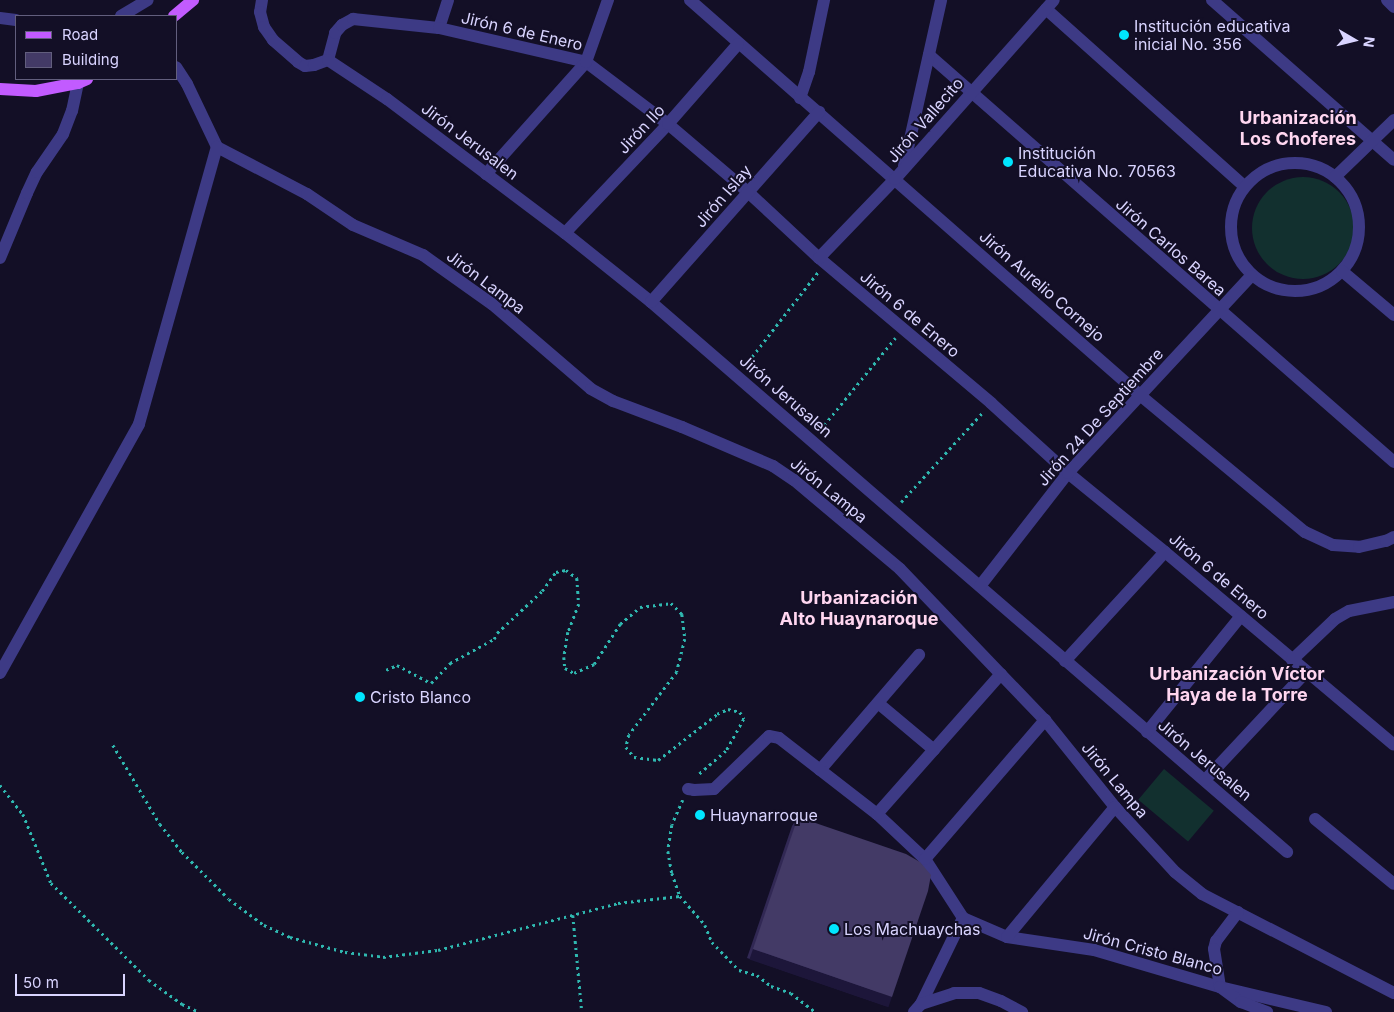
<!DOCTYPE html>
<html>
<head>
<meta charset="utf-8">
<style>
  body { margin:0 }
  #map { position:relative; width:1394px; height:1012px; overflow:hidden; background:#130f26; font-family:Inter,sans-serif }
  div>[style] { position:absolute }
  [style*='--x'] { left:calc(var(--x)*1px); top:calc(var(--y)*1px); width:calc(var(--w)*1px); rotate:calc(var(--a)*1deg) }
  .green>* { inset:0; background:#12302f; transform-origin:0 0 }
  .round { border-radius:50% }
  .path>* { height:2.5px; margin-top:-1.25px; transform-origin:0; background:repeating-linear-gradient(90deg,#2fb8b0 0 2.5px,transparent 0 6.5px) }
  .minor>* { height:12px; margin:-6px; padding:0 6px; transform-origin:6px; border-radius:6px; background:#3d3a85 }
  .minor>.ring { margin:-6px; padding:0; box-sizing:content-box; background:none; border:12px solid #3d3a85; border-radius:50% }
  .major>* { height:12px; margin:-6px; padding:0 6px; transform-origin:6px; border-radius:6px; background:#c25bff }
  .wall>* { inset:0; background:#312854 }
  .shaded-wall>* { inset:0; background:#1d163a; transform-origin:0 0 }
  .building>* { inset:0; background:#433a66 }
  .dots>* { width:14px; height:14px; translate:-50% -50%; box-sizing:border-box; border:2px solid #130f26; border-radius:50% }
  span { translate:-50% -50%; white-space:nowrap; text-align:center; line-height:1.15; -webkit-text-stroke:4px #130f26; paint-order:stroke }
  .poi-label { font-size:16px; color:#d9d4ff }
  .left { translate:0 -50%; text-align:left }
  .street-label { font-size:16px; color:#d9d4ff }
  .neighbourhood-label { font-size:18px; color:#ffd6f0; font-weight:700 }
  .legend { position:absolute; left:15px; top:15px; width:162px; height:65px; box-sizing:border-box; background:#130f26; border:1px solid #625e7d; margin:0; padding:6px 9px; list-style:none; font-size:15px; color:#d9d4ff }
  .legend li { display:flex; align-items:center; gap:10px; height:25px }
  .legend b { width:25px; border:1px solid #625e7d }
  .north { position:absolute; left:1329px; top:15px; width:50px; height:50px; -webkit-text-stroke:4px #130f26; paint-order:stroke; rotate:98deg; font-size:14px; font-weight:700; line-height:20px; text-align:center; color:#d9d4ff }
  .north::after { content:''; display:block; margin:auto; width:18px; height:22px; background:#d9d4ff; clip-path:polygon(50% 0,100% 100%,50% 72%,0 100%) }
  .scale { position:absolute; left:15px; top:974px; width:110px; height:22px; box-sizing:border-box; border:2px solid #d9d4ff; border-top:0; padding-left:6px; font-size:15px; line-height:18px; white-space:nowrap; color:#d9d4ff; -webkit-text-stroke:4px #130f26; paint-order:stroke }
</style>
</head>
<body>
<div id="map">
  <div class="green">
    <i class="round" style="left:1252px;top:177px;width:102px;height:102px"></i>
    <i style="left:1164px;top:769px;width:65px;height:40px;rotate:40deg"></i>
  </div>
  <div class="path">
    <i style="--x:744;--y:367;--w:120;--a:-52.1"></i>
    <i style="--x:820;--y:430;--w:119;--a:-50.8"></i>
    <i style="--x:901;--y:502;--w:122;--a:-47.7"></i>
    <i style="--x:386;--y:670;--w:12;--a:-24"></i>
    <i style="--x:397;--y:665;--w:38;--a:28"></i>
    <i style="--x:431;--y:683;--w:28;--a:-46"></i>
    <i style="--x:450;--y:663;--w:50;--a:-28.6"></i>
    <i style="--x:494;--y:639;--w:7;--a:-63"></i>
    <i style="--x:497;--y:633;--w:62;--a:-43"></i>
    <i style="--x:542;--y:591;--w:24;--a:-54"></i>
    <i style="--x:556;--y:572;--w:10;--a:-11"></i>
    <i style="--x:566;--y:570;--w:14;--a:36"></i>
    <i style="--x:577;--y:578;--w:26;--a:86"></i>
    <i style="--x:579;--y:604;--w:30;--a:111"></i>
    <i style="--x:568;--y:632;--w:25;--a:99"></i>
    <i style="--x:564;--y:657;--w:11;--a:85"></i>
    <i style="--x:565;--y:668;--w:10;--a:29"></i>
    <i style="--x:574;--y:673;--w:22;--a:-24"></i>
    <i style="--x:594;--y:664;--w:48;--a:-57"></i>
    <i style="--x:620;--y:624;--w:26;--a:-40"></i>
    <i style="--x:640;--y:607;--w:31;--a:-7"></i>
    <i style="--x:671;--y:603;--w:16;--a:45"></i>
    <i style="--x:682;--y:614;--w:25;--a:83"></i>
    <i style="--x:685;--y:639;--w:34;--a:104"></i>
    <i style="--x:677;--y:672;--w:79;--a:127.3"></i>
    <i style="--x:629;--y:735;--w:12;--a:104"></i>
    <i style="--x:626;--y:747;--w:13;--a:51"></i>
    <i style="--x:634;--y:757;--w:24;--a:7"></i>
    <i style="--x:658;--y:760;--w:75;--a:-37.9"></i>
    <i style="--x:717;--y:714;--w:12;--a:-24"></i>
    <i style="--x:728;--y:709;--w:12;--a:14"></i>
    <i style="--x:740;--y:712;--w:8;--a:60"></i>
    <i style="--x:744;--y:719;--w:37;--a:119"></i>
    <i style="--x:726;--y:751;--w:38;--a:139"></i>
    <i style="--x:113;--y:745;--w:92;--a:59.3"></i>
    <i style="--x:160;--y:824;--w:36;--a:52"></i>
    <i style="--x:182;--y:852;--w:66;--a:45"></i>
    <i style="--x:229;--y:899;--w:44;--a:36.6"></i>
    <i style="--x:264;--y:925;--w:29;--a:25"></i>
    <i style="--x:290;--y:937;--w:57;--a:15.3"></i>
    <i style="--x:345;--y:952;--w:38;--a:7"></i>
    <i style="--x:383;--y:957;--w:55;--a:-7.3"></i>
    <i style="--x:438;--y:950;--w:186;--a:-14.6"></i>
    <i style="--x:618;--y:903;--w:62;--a:-6.4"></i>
    <i style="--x:0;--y:785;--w:37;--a:52"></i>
    <i style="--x:23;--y:814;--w:74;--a:67.9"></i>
    <i style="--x:51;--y:883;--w:138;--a:44.7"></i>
    <i style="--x:149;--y:980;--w:41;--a:36"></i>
    <i style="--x:182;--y:1004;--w:19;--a:25"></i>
    <i style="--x:683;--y:800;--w:27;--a:114"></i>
    <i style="--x:672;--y:825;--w:26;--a:99"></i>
    <i style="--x:668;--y:851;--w:22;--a:80"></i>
    <i style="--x:672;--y:873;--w:24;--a:71"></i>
    <i style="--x:680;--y:896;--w:38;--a:49"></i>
    <i style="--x:705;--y:925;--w:18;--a:68"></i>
    <i style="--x:712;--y:942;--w:39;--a:46"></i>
    <i style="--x:739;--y:970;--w:19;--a:16"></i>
    <i style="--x:757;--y:975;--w:18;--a:38"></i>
    <i style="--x:771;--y:986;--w:21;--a:19"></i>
    <i style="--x:791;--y:993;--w:31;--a:38"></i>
    <i style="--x:573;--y:915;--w:97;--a:84.7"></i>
  </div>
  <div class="minor">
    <i style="--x:262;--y:0;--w:12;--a:99"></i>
    <i style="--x:260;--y:12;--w:16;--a:75"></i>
    <i style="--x:264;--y:27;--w:16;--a:55"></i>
    <i style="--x:273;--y:40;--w:33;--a:41"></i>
    <i style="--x:298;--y:62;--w:8;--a:30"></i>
    <i style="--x:305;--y:66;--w:9;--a:-6"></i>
    <i style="--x:314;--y:65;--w:15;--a:-20"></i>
    <i style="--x:690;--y:0;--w:600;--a:41.28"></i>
    <i style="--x:1141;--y:396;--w:213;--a:39.7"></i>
    <i style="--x:1305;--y:532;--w:31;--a:25"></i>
    <i style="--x:1333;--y:545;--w:26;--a:4"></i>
    <i style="--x:1359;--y:547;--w:28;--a:-13"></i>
    <i style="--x:1386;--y:541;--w:9;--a:-27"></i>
    <i style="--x:1212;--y:0;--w:242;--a:41.3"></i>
    <i style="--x:1387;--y:0;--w:10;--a:45"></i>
    <i style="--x:1046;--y:9;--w:266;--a:41.8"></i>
    <i style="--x:121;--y:16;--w:31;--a:-31"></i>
    <i style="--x:0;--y:18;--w:16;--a:7"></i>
    <i style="--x:439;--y:28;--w:29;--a:-72"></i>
    <i style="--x:929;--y:55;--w:618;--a:41.19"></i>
    <i style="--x:328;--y:60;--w:28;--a:-75"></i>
    <i style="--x:335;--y:33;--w:11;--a:-49"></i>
    <i style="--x:342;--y:25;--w:13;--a:-29"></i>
    <i style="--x:353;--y:19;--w:86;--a:6"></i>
    <i style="--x:439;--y:28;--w:151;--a:13"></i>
    <i style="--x:586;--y:62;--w:103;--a:37.1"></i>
    <i style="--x:668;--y:124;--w:105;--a:40.4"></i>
    <i style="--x:748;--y:192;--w:97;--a:42.9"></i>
    <i style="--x:819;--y:258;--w:225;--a:40.1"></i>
    <i style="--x:991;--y:403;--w:104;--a:42.3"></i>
    <i style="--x:1068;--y:473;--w:125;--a:39.2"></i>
    <i style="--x:1165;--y:552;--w:299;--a:40.1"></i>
    <i style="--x:328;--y:60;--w:71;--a:33.5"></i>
    <i style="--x:387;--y:99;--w:223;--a:37"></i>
    <i style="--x:565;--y:233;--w:110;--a:38.7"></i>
    <i style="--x:651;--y:302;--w:841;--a:40.85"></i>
    <i style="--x:176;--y:67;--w:20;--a:57"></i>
    <i style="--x:187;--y:84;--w:70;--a:64.5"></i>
    <i style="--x:217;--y:147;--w:102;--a:27.6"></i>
    <i style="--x:307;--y:194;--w:55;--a:34"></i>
    <i style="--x:353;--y:225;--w:76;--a:23.2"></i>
    <i style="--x:423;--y:255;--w:85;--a:35.4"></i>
    <i style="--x:492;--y:304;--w:130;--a:40.6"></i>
    <i style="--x:591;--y:389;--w:25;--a:29"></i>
    <i style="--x:613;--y:401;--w:74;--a:20.6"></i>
    <i style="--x:682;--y:427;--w:99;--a:23.2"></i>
    <i style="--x:773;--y:466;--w:25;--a:34"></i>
    <i style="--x:794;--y:480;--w:138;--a:40"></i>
    <i style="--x:900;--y:569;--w:209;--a:46.2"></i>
    <i style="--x:1045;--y:720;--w:112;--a:51.2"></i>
    <i style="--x:1115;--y:807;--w:88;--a:47.3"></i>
    <i style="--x:1175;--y:872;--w:35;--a:39"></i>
    <i style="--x:1202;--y:894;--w:216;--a:27.3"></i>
    <i style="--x:800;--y:98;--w:28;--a:-71"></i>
    <i style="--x:809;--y:72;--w:74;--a:-78.2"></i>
    <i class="ring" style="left:1231px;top:163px;width:116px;height:116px"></i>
    <i style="--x:904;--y:166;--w:170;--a:-77.4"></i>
    <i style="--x:486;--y:174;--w:150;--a:-48.2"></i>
    <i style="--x:586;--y:62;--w:66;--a:-70.5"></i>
    <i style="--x:1335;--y:177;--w:82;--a:-44"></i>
    <i style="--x:565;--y:233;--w:150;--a:-46.6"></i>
    <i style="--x:668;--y:124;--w:106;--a:-48.8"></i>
    <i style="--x:0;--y:258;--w:70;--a:-67.4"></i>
    <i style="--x:27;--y:193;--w:23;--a:-65"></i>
    <i style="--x:37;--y:172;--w:46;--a:-55.6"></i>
    <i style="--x:63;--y:134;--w:25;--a:-69"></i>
    <i style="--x:72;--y:111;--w:29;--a:-78"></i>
    <i style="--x:819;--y:258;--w:110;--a:-46.1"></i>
    <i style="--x:895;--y:179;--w:239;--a:-48.4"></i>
    <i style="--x:1342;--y:271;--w:68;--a:40.2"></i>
    <i style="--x:651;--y:302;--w:254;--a:-48.5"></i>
    <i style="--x:980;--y:586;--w:143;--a:-52.1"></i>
    <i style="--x:1068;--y:473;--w:269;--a:-47.1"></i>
    <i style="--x:1292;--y:660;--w:59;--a:-43.6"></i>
    <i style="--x:1335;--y:619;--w:16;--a:-30"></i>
    <i style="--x:1349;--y:611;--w:46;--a:-11.3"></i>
    <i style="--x:1065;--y:661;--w:148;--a:-47.5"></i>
    <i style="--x:0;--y:673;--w:285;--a:-60.8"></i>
    <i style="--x:139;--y:424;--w:288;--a:-74.3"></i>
    <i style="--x:878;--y:703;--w:73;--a:40"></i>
    <i style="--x:1147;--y:732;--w:149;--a:-51"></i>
    <i style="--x:820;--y:770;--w:152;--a:-49.3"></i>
    <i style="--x:1205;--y:780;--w:148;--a:-46.9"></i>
    <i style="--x:688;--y:789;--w:6;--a:9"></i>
    <i style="--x:694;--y:790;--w:20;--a:-3"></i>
    <i style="--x:714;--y:789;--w:76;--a:-43.9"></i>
    <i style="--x:769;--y:736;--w:10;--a:11"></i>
    <i style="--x:779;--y:738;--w:124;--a:37.8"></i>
    <i style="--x:877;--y:814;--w:66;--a:43.2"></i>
    <i style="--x:925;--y:859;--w:70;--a:57.2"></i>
    <i style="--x:963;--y:918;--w:48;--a:23.4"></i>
    <i style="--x:1007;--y:937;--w:88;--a:8.5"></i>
    <i style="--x:1094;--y:950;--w:131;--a:16.4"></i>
    <i style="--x:1220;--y:987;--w:109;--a:13.3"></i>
    <i style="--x:877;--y:814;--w:187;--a:-48.5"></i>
    <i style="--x:1315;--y:819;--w:102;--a:39.4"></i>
    <i style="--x:925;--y:859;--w:184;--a:-49.2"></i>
    <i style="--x:1238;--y:912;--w:36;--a:127"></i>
    <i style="--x:1216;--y:941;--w:8;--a:104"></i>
    <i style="--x:1214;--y:949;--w:38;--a:81"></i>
    <i style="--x:1220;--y:987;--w:26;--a:36"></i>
    <i style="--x:1241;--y:1002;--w:28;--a:21"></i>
    <i style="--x:1007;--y:937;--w:169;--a:-50.3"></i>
    <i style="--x:921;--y:1004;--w:96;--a:-64"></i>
    <i style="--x:914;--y:1012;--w:11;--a:-49"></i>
    <i style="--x:921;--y:1004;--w:35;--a:-18"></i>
    <i style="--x:954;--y:993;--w:25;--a:0"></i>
    <i style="--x:979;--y:993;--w:23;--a:20"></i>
    <i style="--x:1001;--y:1001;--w:24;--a:28"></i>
  </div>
  <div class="major">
    <i style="--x:174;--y:16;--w:25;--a:-40"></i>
    <i style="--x:0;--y:89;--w:36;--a:3"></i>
    <i style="--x:36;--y:91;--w:43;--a:-10.8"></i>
    <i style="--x:78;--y:83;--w:10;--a:-24"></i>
  </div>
  <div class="wall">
    <i style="clip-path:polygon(798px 817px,886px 1006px,747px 958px,792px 826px)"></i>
  </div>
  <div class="shaded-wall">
    <i style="left:753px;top:949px;width:147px;height:11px;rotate:19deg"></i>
  </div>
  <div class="building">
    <i style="clip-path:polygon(798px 817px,906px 854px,920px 862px,931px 875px,928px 891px,892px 997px,753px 949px)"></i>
  </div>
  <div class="dots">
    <i style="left:1124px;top:35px;background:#00e5ff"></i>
    <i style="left:1008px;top:162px;background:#00e5ff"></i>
    <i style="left:360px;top:697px;background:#00e5ff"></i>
    <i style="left:700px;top:815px;background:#00e5ff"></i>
    <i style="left:834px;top:929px;background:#00e5ff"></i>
  </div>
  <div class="poi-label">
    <span class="left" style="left:1134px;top:35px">Institución educativa<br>inicial No. 356</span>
    <span class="left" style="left:1018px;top:162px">Institución<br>Educativa No. 70563</span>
    <span class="left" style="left:370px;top:697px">Cristo Blanco</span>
    <span class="left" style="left:710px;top:815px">Huaynarroque</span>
    <span class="left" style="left:844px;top:929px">Los Machuaychas</span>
  </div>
  <div class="street-label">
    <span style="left:522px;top:31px;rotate:13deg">Jirón 6 de Enero</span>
    <span style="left:925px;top:120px;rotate:-49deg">Jirón Vallecito</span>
    <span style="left:641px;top:129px;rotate:-47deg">Jirón Ilo</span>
    <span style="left:470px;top:141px;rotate:37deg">Jirón Jerusalen</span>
    <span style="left:723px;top:196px;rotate:-49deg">Jirón Islay</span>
    <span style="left:1171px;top:247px;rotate:41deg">Jirón Carlos Barea</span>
    <span style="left:486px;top:282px;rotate:37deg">Jirón Lampa</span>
    <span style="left:1042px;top:286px;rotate:41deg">Jirón Aurelio Cornejo</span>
    <span style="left:910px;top:314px;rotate:40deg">Jirón 6 de Enero</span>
    <span style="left:786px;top:396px;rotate:41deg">Jirón Jerusalen</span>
    <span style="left:1100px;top:417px;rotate:-48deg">Jirón 24 De Septiembre</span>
    <span style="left:829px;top:490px;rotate:39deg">Jirón Lampa</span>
    <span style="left:1219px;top:576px;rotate:40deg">Jirón 6 de Enero</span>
    <span style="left:1205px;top:760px;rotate:40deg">Jirón Jerusalen</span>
    <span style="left:1115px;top:780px;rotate:50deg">Jirón Lampa</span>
    <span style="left:1153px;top:951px;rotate:15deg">Jirón Cristo Blanco</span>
  </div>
  <div class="neighbourhood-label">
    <span style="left:1298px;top:129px">Urbanización<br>Los Choferes</span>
    <span style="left:859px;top:609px">Urbanización<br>Alto Huaynaroque</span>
    <span style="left:1237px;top:685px">Urbanización Víctor<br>Haya de la Torre</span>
  </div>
  <ul class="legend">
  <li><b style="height:6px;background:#c25bff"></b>Road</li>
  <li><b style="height:14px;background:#433a66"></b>Building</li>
  </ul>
  <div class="north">N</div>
  <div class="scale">50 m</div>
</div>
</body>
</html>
